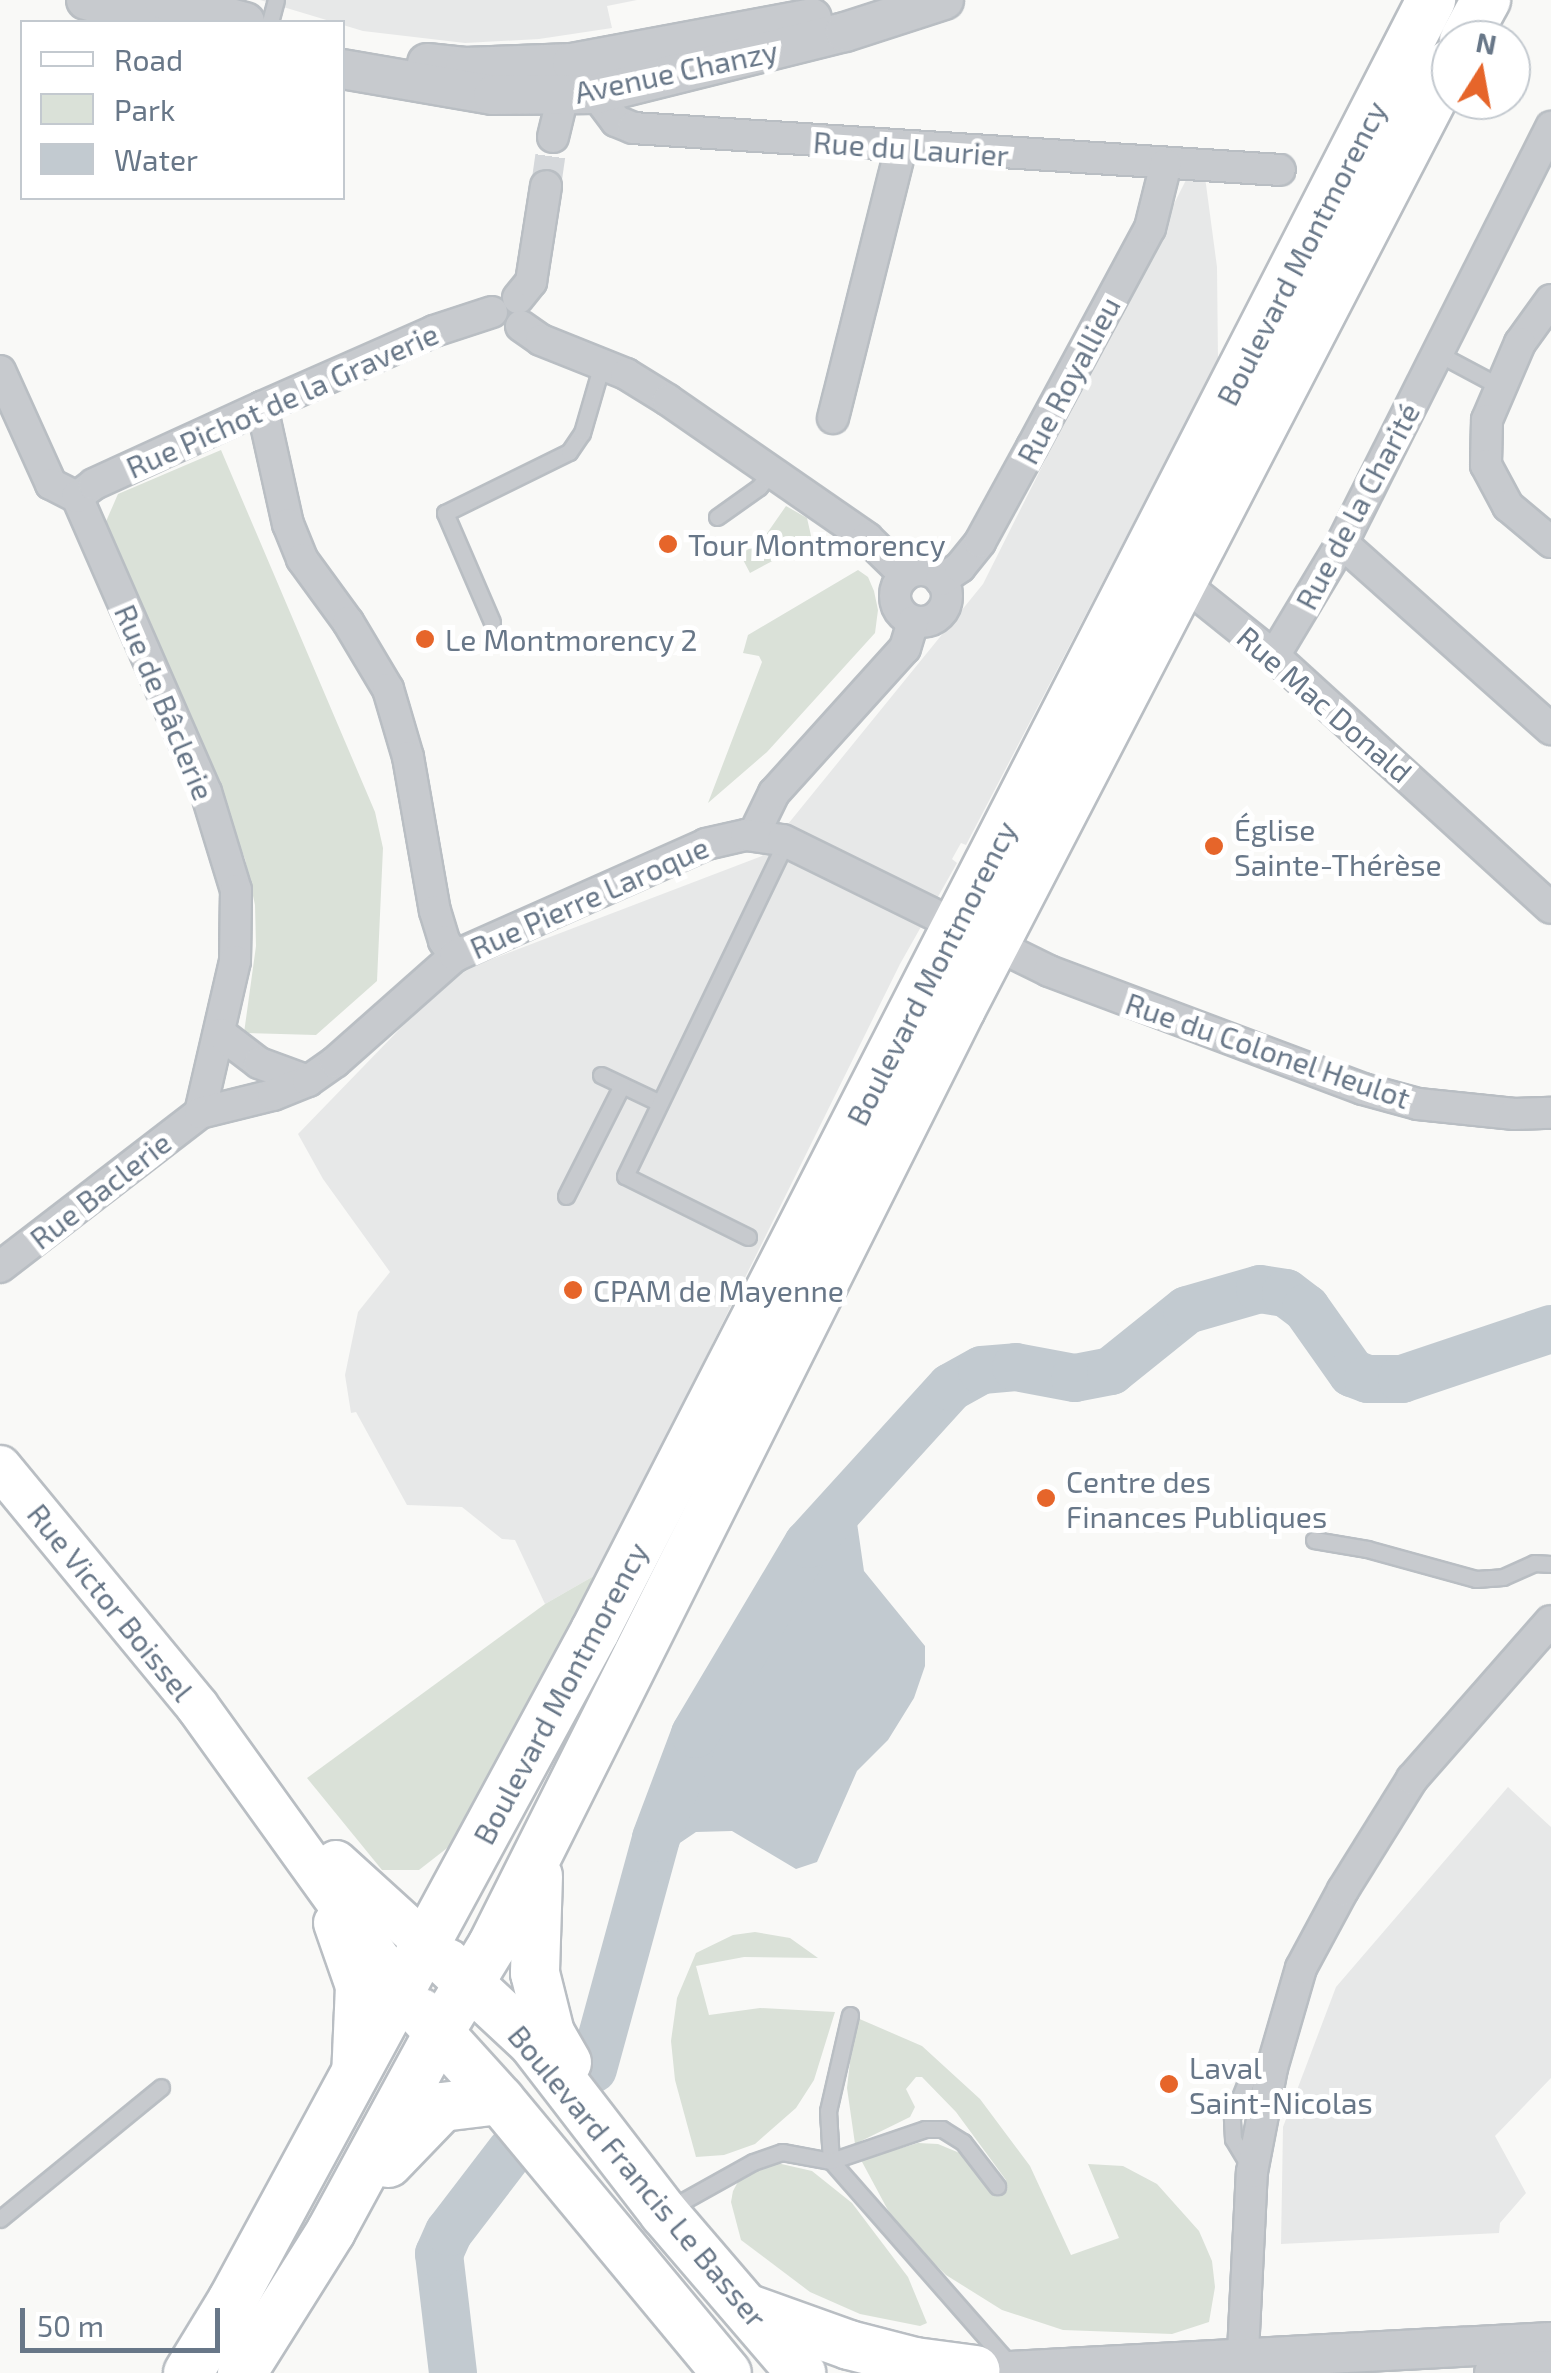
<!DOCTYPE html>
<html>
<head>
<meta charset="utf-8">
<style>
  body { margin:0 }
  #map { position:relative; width:1551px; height:2373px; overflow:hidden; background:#f9f9f7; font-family:"Exo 2",sans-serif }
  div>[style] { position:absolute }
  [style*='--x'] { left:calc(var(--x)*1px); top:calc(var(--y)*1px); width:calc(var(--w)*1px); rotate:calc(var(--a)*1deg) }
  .built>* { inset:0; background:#e7e8e8 }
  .green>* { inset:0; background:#dae1d8 }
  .water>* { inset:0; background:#c2cad0 }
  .river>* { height:48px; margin:-24px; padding:0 24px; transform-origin:24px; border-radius:24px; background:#c2cad0 }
  .minor-tunnel>* { height:30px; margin-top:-15px; transform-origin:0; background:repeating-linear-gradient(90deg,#d5d8db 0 30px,transparent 0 45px) }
  .roads { filter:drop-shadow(2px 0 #b9bec3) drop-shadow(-2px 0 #b9bec3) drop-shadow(0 2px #b9bec3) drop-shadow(0 -2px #b9bec3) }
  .service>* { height:15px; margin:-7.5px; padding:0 7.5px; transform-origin:7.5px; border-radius:7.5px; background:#c7cace }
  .minor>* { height:30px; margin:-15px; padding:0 15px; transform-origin:15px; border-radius:15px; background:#c7cace }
  .minor>.ring { margin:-15px; padding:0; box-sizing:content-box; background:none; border:30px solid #c7cace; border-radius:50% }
  .tertiary>* { height:38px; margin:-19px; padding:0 19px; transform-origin:19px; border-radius:19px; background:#c7cace }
  .secondary>* { height:42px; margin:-21px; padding:0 21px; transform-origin:21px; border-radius:21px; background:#fff }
  .primary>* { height:48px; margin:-24px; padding:0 24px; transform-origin:24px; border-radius:24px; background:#fff }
  .dots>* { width:28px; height:28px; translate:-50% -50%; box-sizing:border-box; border:5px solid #fff; border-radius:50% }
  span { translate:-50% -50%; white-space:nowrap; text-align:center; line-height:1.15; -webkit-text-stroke:10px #fff; paint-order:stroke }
  .street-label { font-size:30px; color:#687788 }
  .poi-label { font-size:30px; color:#687788 }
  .left { translate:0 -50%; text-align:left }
  .legend { position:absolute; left:20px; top:20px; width:325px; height:180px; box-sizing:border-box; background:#fff; border:2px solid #c3c9cf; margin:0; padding:12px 18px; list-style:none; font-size:30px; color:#687788 }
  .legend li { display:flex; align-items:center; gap:20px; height:50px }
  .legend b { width:50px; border:2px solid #c3c9cf }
  .north { position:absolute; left:1431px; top:20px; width:100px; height:100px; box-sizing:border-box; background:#fff; border:2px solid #c3c9cf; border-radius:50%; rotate:11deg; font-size:28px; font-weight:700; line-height:40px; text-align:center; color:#687788 }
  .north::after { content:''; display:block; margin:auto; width:35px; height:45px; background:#e6652a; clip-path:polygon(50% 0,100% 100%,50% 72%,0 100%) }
  .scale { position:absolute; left:20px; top:2308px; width:200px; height:45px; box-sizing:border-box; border:5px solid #687788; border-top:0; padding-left:12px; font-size:30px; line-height:35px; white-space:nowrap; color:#687788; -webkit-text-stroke:8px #fff; paint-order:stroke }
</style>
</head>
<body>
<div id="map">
  <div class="built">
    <i style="clip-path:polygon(260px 0,637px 0,607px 6px,612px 28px,539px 39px,465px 43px,363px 31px)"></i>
    <i style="clip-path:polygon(1188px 176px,1205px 177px,1217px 267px,1218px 360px,966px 845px,961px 843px,952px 859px,957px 863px,900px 964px,599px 1573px,545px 1604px,515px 1540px,502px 1539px,462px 1507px,407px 1505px,356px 1412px,351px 1413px,345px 1375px,358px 1312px,390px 1272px,323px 1179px,298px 1134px,453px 974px,762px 856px,983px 584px)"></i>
    <i style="clip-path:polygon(1508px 1787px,1551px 1827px,1551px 2078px,1495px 2136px,1526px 2193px,1500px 2223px,1499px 2233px,1281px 2244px,1283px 2127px,1336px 1987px)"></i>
  </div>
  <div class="green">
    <i style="clip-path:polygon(221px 450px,375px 812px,383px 848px,377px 981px,316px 1035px,244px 1033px,256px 946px,255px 905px,245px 859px,205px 755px,104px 526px,118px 494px)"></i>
    <i style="clip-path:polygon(786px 506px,807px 518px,812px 540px,750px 573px,740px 554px,761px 542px)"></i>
    <i style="clip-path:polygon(858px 570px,868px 577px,874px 591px,878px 610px,875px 633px,767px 752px,708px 803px,762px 662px,759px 656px,743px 653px,748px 635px)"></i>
    <i style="clip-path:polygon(599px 1573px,451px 1845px,419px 1870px,382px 1870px,307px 1778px,545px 1604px)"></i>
    <i style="clip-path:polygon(755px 1932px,790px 1938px,818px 1958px,744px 1957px,696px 1966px,709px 2015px,760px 2008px,835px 2012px,814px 2080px,796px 2108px,755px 2144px,724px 2155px,696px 2157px,675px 2080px,671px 2041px,677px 1998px,696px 1953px,733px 1935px)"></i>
    <i style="clip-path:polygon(855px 2017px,922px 2046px,980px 2099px,1030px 2166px,1071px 2255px,1119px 2238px,1088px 2164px,1123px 2166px,1157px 2184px,1199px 2231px,1212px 2261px,1215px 2287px,1209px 2322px,1172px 2334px,1063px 2330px,1002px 2310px,946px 2275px,897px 2227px,861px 2160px,918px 2143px,938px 2144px,962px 2154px,997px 2192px,1006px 2180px,956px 2112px,922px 2077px,916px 2077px,906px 2089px,915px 2107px,910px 2117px,855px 2144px,847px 2088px)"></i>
    <i style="clip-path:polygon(777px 2163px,812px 2171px,852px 2203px,908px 2277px,927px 2323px,920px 2326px,860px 2314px,810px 2292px,741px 2240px,731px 2202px,733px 2191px,740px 2178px,764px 2164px)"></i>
  </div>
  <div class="water">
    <i style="clip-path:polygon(856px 1516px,864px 1571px,925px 1646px,925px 1666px,914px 1698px,888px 1740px,857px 1771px,817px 1862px,796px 1869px,732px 1831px,696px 1832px,671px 1849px,712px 1721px)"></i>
  </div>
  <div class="river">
    <i style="--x:593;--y:2069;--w:239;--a:-74.7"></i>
    <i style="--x:656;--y:1838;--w:111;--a:-69.4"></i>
    <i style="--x:695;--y:1734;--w:221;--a:-59.3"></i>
    <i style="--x:808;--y:1544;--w:212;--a:-47.7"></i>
    <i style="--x:951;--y:1387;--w:35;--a:-29"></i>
    <i style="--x:982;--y:1370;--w:34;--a:-5"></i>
    <i style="--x:1016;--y:1367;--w:60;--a:10.6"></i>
    <i style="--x:1075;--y:1378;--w:37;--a:-11"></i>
    <i style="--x:1111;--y:1371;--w:97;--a:-38.8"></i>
    <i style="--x:1187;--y:1310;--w:76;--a:-16"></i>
    <i style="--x:1260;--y:1289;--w:26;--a:9"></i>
    <i style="--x:1286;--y:1293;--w:25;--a:37"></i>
    <i style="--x:1306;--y:1308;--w:80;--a:54.7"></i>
    <i style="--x:1352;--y:1373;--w:17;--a:21"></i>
    <i style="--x:1368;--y:1379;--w:34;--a:0"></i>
    <i style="--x:1402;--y:1379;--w:157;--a:-18.6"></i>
    <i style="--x:453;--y:2373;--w:120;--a:-96.7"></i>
    <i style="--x:439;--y:2254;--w:24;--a:-66"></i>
    <i style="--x:449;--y:2232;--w:102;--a:-52.6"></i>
  </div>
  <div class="minor-tunnel">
    <i style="--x:546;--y:186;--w:49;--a:-81.9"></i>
  </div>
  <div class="roads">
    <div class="service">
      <i style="--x:270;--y:22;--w:23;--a:-75"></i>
      <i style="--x:1437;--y:353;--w:72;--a:28"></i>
      <i style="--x:717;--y:517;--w:52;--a:-35.5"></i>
      <i style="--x:759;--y:487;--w:19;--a:-51"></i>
      <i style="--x:492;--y:622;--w:119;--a:-113.3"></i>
      <i style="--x:445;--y:513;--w:138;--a:-26.2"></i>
      <i style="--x:569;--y:452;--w:23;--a:-56"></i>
      <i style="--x:582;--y:433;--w:72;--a:-73.8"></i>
      <i style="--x:601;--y:1075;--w:65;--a:25.4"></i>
      <i style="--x:566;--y:1196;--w:124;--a:-63.2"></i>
      <i style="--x:748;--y:1237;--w:137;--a:-153.6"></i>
      <i style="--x:625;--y:1176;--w:371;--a:-64.3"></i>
      <i style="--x:1314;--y:1540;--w:54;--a:9.6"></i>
      <i style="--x:1367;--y:1549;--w:113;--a:15.4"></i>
      <i style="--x:1476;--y:1579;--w:27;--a:-4"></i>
      <i style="--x:1503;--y:1577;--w:34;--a:-24"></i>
      <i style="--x:1534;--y:1563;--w:17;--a:3"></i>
      <i style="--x:850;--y:2015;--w:98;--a:102.9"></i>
      <i style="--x:828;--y:2111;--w:50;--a:86.6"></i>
      <i style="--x:831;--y:2161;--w:273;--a:48.7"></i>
      <i style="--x:1251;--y:2169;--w:35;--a:-121"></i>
      <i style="--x:1233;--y:2139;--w:22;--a:-93"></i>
      <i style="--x:1232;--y:2117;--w:43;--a:-68.2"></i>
      <i style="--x:1248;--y:2077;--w:26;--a:-21"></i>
      <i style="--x:667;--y:2210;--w:98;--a:-29.2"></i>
      <i style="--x:753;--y:2162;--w:31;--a:-19"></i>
      <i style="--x:782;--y:2152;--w:50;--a:10.4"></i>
      <i style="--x:831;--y:2161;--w:99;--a:-18.8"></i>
      <i style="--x:925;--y:2129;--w:17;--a:0"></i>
      <i style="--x:942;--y:2129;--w:25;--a:32"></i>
      <i style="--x:963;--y:2142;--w:56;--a:52.3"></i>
      <i style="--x:0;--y:2219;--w:208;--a:-39.3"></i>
    </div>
    <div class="minor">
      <i style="--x:583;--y:77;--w:55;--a:53.1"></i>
      <i style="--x:616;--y:121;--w:18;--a:22"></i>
      <i style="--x:633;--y:128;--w:648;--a:3.71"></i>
      <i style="--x:553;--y:137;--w:64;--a:-76.4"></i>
      <i style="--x:518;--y:298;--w:21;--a:-51"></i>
      <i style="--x:531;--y:282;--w:97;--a:-81.1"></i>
      <i style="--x:1551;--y:300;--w:53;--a:125.8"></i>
      <i style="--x:1520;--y:343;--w:84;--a:113.2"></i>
      <i style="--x:1487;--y:420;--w:45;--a:91.3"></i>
      <i style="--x:1486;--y:465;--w:47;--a:61.8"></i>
      <i style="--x:1508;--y:506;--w:56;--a:39.9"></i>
      <i style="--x:521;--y:326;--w:24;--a:35"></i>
      <i style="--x:541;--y:340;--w:92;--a:21.8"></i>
      <i style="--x:626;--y:374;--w:49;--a:31.8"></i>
      <i style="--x:668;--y:400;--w:242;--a:34.7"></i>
      <i style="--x:867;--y:538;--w:53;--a:44.2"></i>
      <i style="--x:0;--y:371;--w:124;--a:65.7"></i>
      <i style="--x:51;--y:484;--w:29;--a:27"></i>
      <i style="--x:77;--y:497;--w:322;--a:66.4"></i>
      <i style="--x:206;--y:792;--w:102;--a:73"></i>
      <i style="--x:236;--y:890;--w:71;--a:90.8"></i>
      <i style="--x:235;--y:961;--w:156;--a:103"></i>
      <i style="--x:262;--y:407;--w:120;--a:77.5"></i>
      <i style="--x:288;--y:524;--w:38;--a:68"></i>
      <i style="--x:302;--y:559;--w:78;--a:53.9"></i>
      <i style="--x:348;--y:622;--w:78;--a:59.2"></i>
      <i style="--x:388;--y:689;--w:71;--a:73.6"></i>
      <i style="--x:408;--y:757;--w:156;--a:80.1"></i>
      <i style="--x:435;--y:911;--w:31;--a:73"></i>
      <i style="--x:444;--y:941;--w:19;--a:54"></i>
      <i style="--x:833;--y:418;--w:278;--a:-75.9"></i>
      <i style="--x:77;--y:497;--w:21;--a:-37"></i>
      <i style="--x:94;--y:484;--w:185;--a:-24.6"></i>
      <i style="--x:262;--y:407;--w:188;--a:-23.8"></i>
      <i style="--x:434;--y:331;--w:61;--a:-18.1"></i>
      <i style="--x:1342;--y:543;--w:280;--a:41.7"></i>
      <i class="ring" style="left:895px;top:570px;width:22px;height:22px"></i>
      <i style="--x:941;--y:580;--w:23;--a:-34"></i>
      <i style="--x:960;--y:567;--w:32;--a:-51"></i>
      <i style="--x:980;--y:542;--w:108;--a:-61.3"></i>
      <i style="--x:1032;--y:447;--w:249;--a:-61.7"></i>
      <i style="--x:1150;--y:228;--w:66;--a:-76"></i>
      <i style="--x:1184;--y:584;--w:115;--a:38.7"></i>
      <i style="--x:1274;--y:656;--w:374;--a:42.3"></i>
      <i style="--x:1274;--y:656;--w:132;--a:-59"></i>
      <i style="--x:1342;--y:543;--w:466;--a:-63.3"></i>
      <i style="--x:754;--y:834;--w:46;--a:-64"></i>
      <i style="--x:774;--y:793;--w:195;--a:-47.9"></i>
      <i style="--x:905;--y:648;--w:28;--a:-73"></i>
      <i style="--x:221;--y:1034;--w:48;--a:37.3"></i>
      <i style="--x:259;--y:1063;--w:52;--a:20.2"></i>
      <i style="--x:0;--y:1267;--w:252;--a:-37.6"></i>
      <i style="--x:200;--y:1113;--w:75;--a:-13.9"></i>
      <i style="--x:273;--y:1095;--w:38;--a:-22"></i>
      <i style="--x:308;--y:1081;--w:33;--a:-35"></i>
      <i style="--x:335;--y:1062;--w:160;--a:-41.5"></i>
      <i style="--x:455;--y:956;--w:275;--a:-24"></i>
      <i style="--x:706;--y:844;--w:41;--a:-12.7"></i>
      <i style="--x:746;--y:835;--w:37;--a:8"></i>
      <i style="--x:783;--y:840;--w:297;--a:26.2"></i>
      <i style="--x:1049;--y:971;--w:335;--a:20.6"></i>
      <i style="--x:1363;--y:1089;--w:57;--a:15.3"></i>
      <i style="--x:1418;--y:1104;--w:97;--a:5.9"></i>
      <i style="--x:1514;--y:1114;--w:37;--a:-2"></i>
      <i style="--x:1242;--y:2373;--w:201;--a:-87.2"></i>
      <i style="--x:1252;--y:2172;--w:106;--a:-79.1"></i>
      <i style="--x:1272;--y:2068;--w:104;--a:-73.8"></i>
      <i style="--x:1301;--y:1968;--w:89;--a:-61.7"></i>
      <i style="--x:1343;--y:1890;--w:131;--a:-58.1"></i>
      <i style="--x:1412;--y:1779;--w:210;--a:-48.7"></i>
    </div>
    <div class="tertiary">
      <i style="--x:86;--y:0;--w:80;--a:15.9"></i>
      <i style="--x:164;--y:0;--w:84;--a:15.2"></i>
      <i style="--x:427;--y:63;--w:38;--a:6"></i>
      <i style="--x:465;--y:67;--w:107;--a:-2.1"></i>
      <i style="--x:572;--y:63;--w:244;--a:-10.6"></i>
      <i style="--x:342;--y:69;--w:153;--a:9.8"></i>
      <i style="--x:493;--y:95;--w:103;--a:-0.6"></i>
      <i style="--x:596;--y:94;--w:257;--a:-14"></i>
      <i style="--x:845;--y:32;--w:104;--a:-17.9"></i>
      <i style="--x:973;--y:2373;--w:579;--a:-3.07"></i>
      <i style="--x:1494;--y:2373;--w:57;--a:-3"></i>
    </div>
    <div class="secondary">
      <i style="--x:0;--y:1467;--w:310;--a:50.5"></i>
      <i style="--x:197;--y:1706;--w:351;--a:54.3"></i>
      <i style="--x:336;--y:1862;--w:122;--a:42.3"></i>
      <i style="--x:335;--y:1923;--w:67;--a:70.8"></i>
      <i style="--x:357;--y:1986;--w:92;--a:92.5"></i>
    </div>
    <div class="primary">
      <i style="--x:1464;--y:40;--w:46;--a:-61.2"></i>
      <i style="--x:538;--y:1876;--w:97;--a:91.8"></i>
      <i style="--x:535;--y:1973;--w:62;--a:76"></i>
      <i style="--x:550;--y:2033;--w:34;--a:60"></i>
      <i style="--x:447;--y:1963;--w:117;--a:42.9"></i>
      <i style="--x:533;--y:2043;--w:215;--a:52.4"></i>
      <i style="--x:664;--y:2213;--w:211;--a:49.4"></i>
      <i style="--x:421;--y:2013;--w:118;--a:47.8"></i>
      <i style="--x:500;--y:2100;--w:355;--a:50.3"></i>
      <i style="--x:388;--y:2163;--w:78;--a:-46"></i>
      <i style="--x:442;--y:2107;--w:58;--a:-6.9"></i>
      <i style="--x:749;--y:2309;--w:106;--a:19.8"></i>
      <i style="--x:849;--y:2345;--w:68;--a:14.4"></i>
      <i style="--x:915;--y:2362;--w:61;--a:7.6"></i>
      <i style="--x:188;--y:2373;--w:84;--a:-58.6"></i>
      <i style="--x:232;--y:2301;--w:762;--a:-61.55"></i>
      <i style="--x:595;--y:1631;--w:1833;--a:-62.86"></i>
      <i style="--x:242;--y:2373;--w:168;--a:-57.9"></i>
      <i style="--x:331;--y:2231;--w:224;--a:-61.5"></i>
      <i style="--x:438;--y:2034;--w:103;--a:-58.5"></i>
      <i style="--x:492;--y:1946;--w:1048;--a:-63.41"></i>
      <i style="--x:961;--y:1009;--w:1065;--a:-62.62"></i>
    </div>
  </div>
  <div class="dots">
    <i style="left:668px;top:544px;background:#e6652a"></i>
    <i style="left:425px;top:639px;background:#e6652a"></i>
    <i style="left:1214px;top:846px;background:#e6652a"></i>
    <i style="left:573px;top:1290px;background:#e6652a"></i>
    <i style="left:1046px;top:1498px;background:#e6652a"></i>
    <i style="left:1169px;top:2084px;background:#e6652a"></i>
  </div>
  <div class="street-label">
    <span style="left:676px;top:71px;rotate:-12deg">Avenue Chanzy</span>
    <span style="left:911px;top:148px;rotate:4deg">Rue du Laurier</span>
    <span style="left:1301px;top:253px;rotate:-63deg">Boulevard Montmorency</span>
    <span style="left:1068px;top:380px;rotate:-62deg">Rue Royallieu</span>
    <span style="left:282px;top:400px;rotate:-24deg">Rue Pichot de la Graverie</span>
    <span style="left:1357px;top:506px;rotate:-62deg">Rue de la Charité</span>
    <span style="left:165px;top:702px;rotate:67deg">Rue de Bâclerie</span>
    <span style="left:1325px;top:704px;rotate:41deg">Rue Mac Donald</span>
    <span style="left:589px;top:897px;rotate:-24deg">Rue Pierre Laroque</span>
    <span style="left:931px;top:973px;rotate:-63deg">Boulevard Montmorency</span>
    <span style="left:1268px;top:1050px;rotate:19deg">Rue du Colonel Heulot</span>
    <span style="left:100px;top:1190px;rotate:-38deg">Rue Baclerie</span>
    <span style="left:111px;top:1602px;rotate:51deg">Rue Victor Boissel</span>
    <span style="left:560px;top:1693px;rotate:-62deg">Boulevard Montmorency</span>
    <span style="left:638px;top:2176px;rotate:50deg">Boulevard Francis Le Basser</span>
  </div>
  <div class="poi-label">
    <span class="left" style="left:688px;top:544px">Tour Montmorency</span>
    <span class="left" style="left:445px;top:639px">Le Montmorency 2</span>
    <span class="left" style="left:1234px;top:846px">Église<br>Sainte-Thérèse</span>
    <span class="left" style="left:593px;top:1290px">CPAM de Mayenne</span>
    <span class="left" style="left:1066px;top:1498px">Centre des<br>Finances Publiques</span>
    <span class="left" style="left:1189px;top:2084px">Laval<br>Saint-Nicolas</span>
  </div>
  <ul class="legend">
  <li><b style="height:12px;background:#fff"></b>Road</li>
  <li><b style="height:28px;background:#dae1d8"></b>Park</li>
  <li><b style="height:28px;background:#c2cad0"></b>Water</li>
  </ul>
  <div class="north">N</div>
  <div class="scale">50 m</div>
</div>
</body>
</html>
